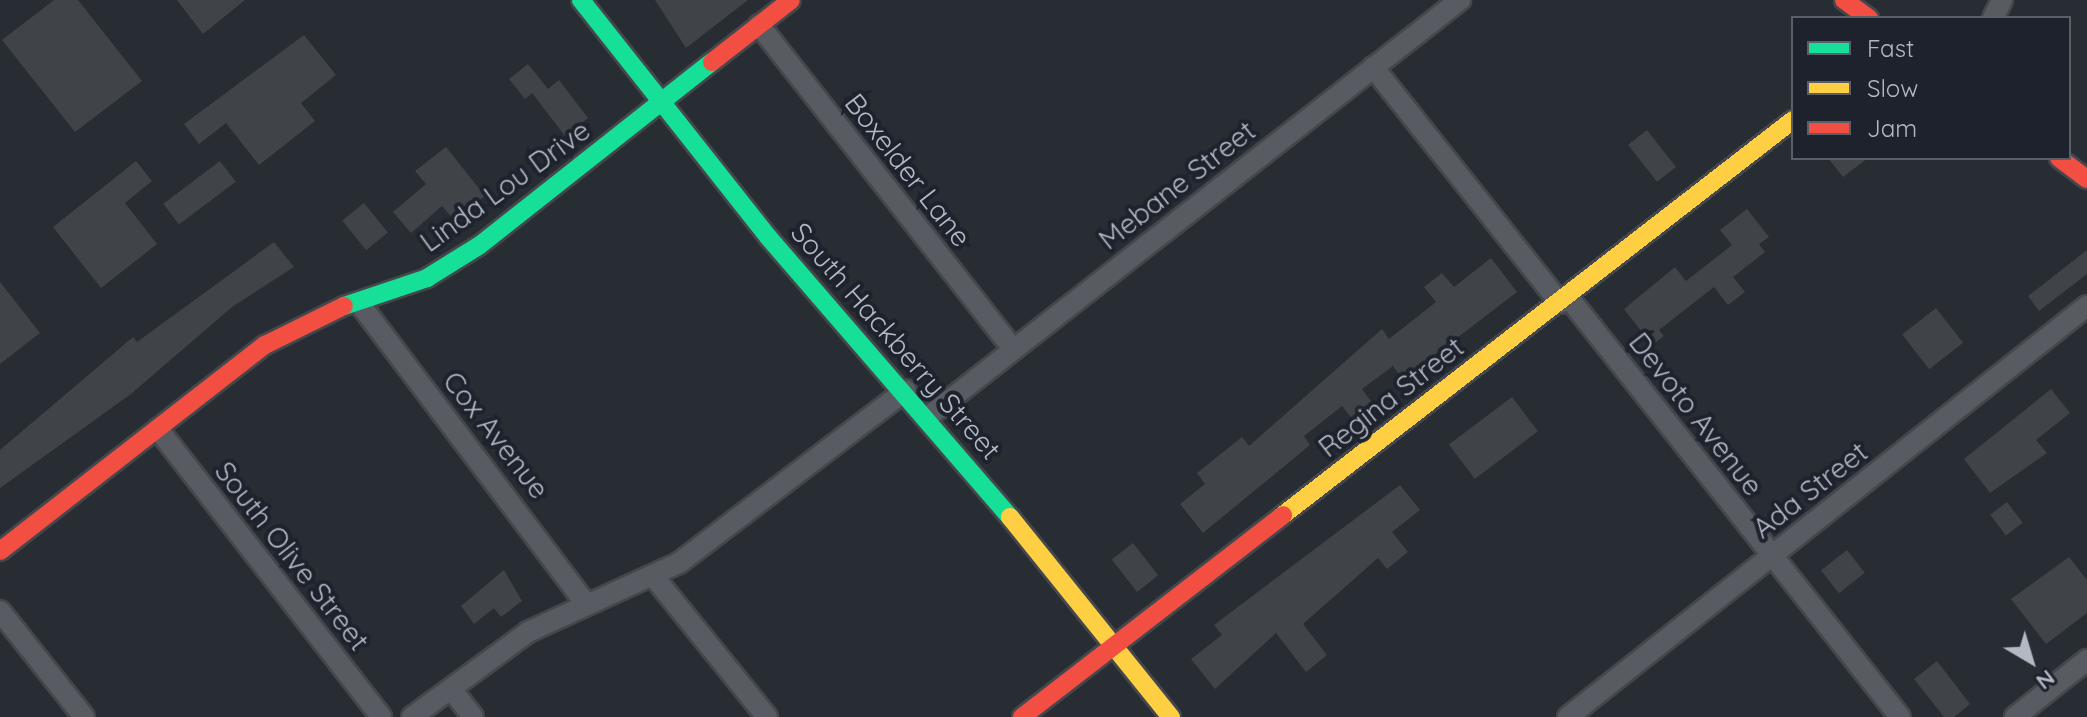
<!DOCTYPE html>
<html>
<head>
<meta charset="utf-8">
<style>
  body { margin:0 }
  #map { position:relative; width:2087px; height:717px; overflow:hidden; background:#282c33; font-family:Quicksand,sans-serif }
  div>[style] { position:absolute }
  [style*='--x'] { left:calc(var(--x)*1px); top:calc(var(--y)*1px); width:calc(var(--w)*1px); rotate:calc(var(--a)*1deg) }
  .building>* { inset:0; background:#404449; transform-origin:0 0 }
  .roads { filter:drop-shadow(2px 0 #44474c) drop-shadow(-2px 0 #44474c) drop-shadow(0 2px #44474c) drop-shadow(0 -2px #44474c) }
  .street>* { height:20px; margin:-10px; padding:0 10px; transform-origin:10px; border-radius:10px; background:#585b61 }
  .fast>* { height:18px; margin:-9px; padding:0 9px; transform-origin:9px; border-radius:9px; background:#16e098 }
  .slow>* { height:18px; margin:-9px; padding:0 9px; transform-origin:9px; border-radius:9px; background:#ffcf43 }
  .jam>* { height:18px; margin:-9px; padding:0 9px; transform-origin:9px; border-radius:9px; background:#f24e42 }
  span { translate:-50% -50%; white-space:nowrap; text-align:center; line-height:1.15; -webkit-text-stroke:8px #1d222c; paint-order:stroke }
  .street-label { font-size:28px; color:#b3b8c3 }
  .legend { position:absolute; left:1791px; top:16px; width:280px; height:144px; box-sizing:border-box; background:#1d222c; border:2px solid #595e68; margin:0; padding:10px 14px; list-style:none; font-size:24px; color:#b3b8c3 }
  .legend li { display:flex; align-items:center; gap:16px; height:40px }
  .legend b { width:40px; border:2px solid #595e68 }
  .north { position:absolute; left:1991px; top:621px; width:80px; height:80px; -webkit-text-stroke:6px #1d222c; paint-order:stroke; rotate:142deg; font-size:22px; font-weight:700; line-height:32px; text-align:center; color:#b3b8c3 }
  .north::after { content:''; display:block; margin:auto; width:28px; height:36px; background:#b3b8c3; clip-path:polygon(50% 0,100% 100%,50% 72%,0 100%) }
</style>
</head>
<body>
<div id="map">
  <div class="building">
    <i style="clip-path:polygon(54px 0,78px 0,142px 81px,75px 132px,2px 40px)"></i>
    <i style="clip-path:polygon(177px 0,245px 0,203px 34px)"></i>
    <i style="clip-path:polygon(655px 0,748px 0,686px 48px)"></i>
    <i style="clip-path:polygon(304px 35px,336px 75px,301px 103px,315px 121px,259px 165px,226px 123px,199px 144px,184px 124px)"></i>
    <i style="clip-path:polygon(528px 64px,548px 89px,559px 80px,588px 118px,565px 136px,532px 93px,525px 99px,509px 79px)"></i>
    <i style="left:1647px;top:130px;width:47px;height:24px;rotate:52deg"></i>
    <i style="clip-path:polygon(446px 147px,485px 196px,454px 220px,442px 206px,411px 233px,393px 212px,426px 184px,415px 171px)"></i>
    <i style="clip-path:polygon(1828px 158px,1868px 158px,1843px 177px)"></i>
    <i style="clip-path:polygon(136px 161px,152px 181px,125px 203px,157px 244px,101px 288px,53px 227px)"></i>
    <i style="left:220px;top:161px;width:26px;height:71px;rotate:53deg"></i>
    <i style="left:364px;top:203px;width:38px;height:28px;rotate:51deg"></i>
    <i style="clip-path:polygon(1747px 209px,1769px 237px,1759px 244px,1765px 252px,1733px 277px,1745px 292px,1728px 305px,1714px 287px,1659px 330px,1664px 336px,1652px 345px,1624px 309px,1675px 267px,1686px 281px,1732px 245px,1720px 230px)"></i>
    <i style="clip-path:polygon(274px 242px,294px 267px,232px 307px,131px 394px,0 488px,0 450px,133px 337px,137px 342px)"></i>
    <i style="clip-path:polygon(2087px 250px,2087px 274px,2039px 311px,2028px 296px)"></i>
    <i style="clip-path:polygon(1491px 258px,1517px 292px,1423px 364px,1400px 376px,1393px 366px,1362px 389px,1373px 404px,1353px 420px,1342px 406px,1304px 436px,1310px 445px,1203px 533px,1180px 504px,1205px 484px,1197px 473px,1242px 437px,1249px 446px,1382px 329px,1389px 339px,1436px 302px,1424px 287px,1442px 273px,1454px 287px)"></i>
    <i style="clip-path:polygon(0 282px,40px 333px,0 364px)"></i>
    <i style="left:1936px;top:308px;width:44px;height:43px;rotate:52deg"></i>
    <i style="clip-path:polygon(2051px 389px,2070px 413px,2036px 440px,2047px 453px,1990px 493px,1964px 459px)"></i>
    <i style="left:1512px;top:397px;width:43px;height:79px;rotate:53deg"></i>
    <i style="clip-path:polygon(1400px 485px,1420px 510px,1392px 532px,1408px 552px,1387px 569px,1378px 558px,1303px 624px,1327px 655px,1306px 672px,1276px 633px,1215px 689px,1191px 659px,1222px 635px,1214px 625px)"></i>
    <i style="left:2007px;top:502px;width:26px;height:21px;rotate:53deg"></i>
    <i style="left:1133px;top:543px;width:41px;height:27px;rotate:52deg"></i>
    <i style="left:1847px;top:550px;width:29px;height:33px;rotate:52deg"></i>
    <i style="clip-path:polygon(2069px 557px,2087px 580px,2087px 613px,2046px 644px,2011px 599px)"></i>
    <i style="clip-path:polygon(504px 570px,522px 601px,501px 617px,494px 608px,474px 624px,461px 606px)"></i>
    <i style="clip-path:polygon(1937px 661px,1970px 704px,1954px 717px,1944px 717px,1914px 679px)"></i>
  </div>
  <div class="roads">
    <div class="street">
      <i style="--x:1993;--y:18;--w:20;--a:-63"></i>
      <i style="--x:759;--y:25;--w:412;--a:51.9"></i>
      <i style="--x:1373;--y:67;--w:301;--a:51.6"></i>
      <i style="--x:1568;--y:297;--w:535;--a:51.67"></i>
      <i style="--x:360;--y:304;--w:374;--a:53"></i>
      <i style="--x:929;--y:416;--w:675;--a:-38.08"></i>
      <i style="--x:158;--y:429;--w:364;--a:52.2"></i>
      <i style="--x:654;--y:577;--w:180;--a:51.1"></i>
      <i style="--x:0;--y:611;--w:135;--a:51.6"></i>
      <i style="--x:452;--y:690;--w:34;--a:52"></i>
      <i style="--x:412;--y:717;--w:144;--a:-36.2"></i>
      <i style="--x:528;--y:632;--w:166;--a:-24.6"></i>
      <i style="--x:679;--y:563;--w:285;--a:-37.3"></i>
      <i style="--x:1568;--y:717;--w:662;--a:-38.38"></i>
      <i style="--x:2015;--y:717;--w:92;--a:-38.4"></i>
    </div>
    <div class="fast">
      <i style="--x:581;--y:0;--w:303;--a:51.7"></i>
      <i style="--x:769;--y:238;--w:369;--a:49.2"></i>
      <i style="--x:344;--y:306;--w:88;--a:-18.6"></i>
      <i style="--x:427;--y:278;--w:62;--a:-31.9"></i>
      <i style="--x:480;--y:245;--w:295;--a:-38.3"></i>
    </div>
    <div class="slow">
      <i style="--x:1283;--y:515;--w:645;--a:-37.76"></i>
      <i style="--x:1010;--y:517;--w:257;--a:51.2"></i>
    </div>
    <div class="jam">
      <i style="--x:1844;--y:0;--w:31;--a:36"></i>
      <i style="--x:712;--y:62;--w:100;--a:-38.1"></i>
      <i style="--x:2059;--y:158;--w:35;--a:37"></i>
      <i style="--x:0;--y:551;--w:336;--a:-37.9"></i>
      <i style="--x:265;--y:345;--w:88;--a:-26.3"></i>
      <i style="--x:1022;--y:717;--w:330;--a:-37.7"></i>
    </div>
  </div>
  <div class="street-label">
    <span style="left:908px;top:170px;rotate:52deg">Boxelder Lane</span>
    <span style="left:1177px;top:185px;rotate:-38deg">Mebane Street</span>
    <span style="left:505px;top:186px;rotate:-36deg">Linda Lou Drive</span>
    <span style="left:896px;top:341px;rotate:49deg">South Hackberry Street</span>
    <span style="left:1391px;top:397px;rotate:-38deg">Regina Street</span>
    <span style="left:1696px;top:414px;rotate:52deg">Devoto Avenue</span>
    <span style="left:496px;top:435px;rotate:52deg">Cox Avenue</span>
    <span style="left:1810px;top:490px;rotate:-38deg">Ada Street</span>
    <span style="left:292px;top:556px;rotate:52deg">South Olive Street</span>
  </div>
  <ul class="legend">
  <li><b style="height:10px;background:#16e098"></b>Fast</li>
  <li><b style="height:10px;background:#ffcf43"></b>Slow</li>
  <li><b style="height:10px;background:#f24e42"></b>Jam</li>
  </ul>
  <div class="north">N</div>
</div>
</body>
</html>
